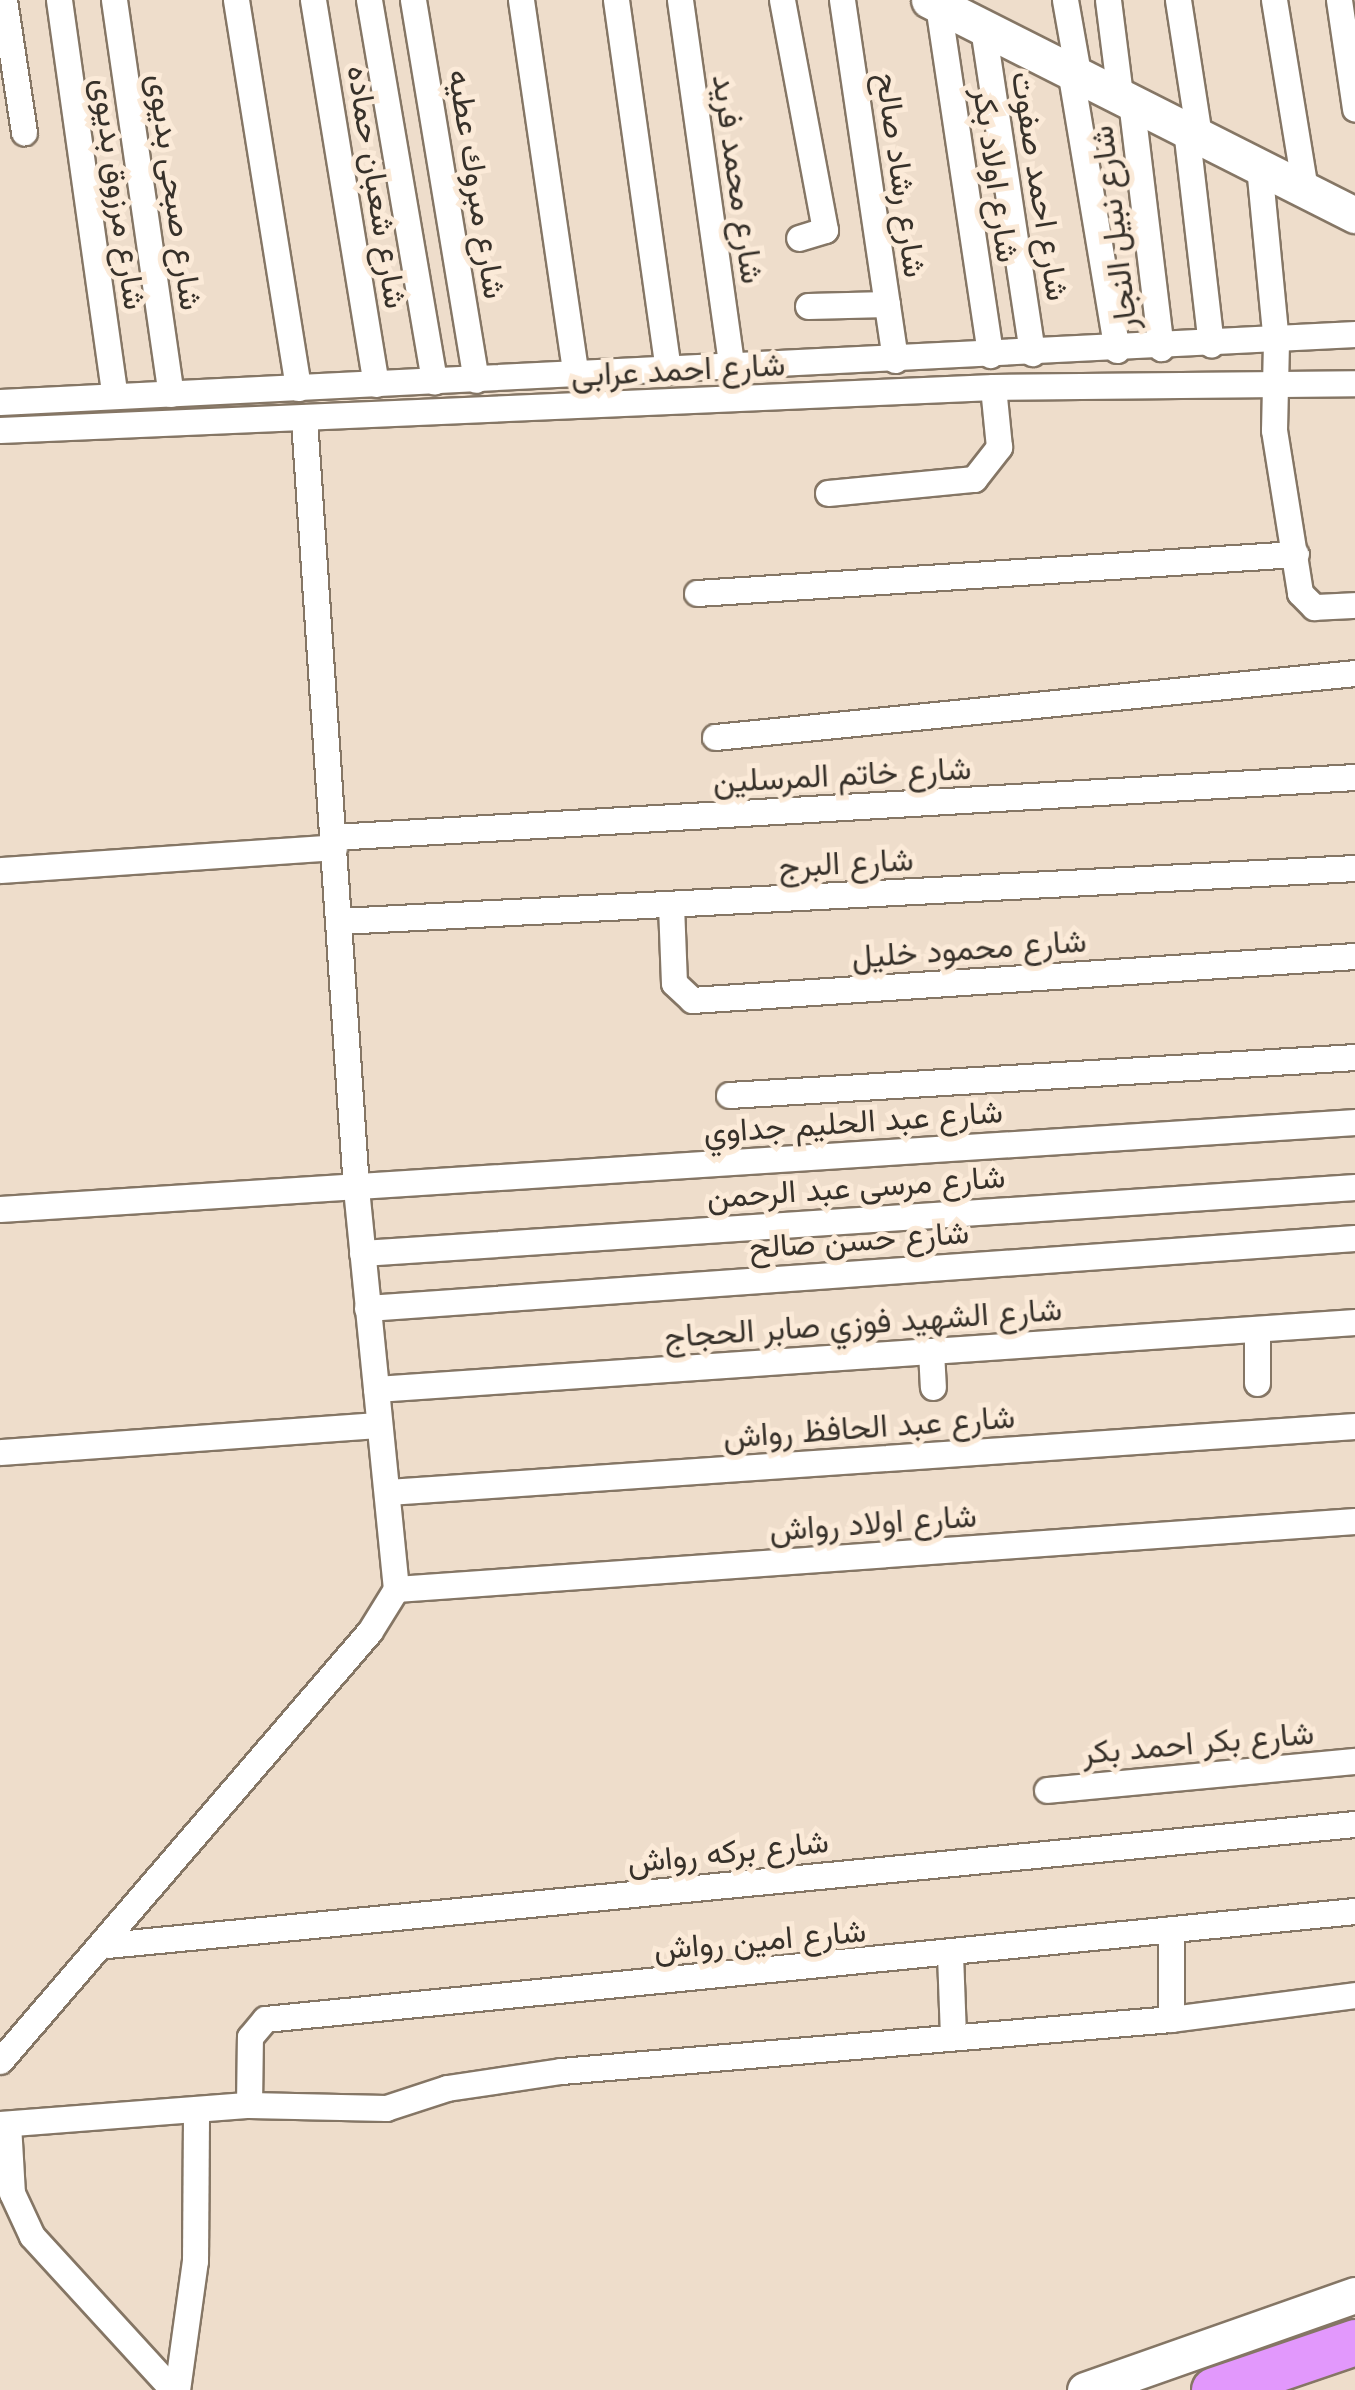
<!DOCTYPE html>
<html>
<head>
<meta charset="utf-8">
<style>
  body { margin:0 }
  #map { position:relative; width:1355px; height:2390px; overflow:hidden; background:#eeddcb; font-family:"Libre Baskerville",Vazirmatn,serif }
  div>[style] { position:absolute }
  [style*='--x'] { left:calc(var(--x)*1px); top:calc(var(--y)*1px); width:calc(var(--w)*1px); rotate:calc(var(--a)*1deg) }
  .roads { filter:drop-shadow(2px 0 #857665) drop-shadow(-2px 0 #857665) drop-shadow(0 2px #857665) drop-shadow(0 -2px #857665) }
  .street>* { height:25px; margin:-12.5px; padding:0 12.5px; transform-origin:12.5px; border-radius:12.5px; background:#fff }
  .secondary>* { height:35px; margin:-17.5px; padding:0 17.5px; transform-origin:17.5px; border-radius:17.5px; background:#fff }
  .highway>* { height:45px; margin:-22.5px; padding:0 22.5px; transform-origin:22.5px; border-radius:22.5px; background:#e298fc }
  span { translate:-50% -50%; white-space:nowrap; text-align:center; line-height:1.15; -webkit-text-stroke:10px #fbead8; paint-order:stroke }
  .street-label { font-size:32px; color:#37312a }
</style>
</head>
<body>
<div id="map">
  <div class="roads">
    <div class="street">
      <i style="--x:4;--y:0;--w:134;--a:81.4"></i>
      <i style="--x:59;--y:0;--w:400;--a:82"></i>
      <i style="--x:114;--y:0;--w:398;--a:81.8"></i>
      <i style="--x:236;--y:0;--w:393;--a:80.9"></i>
      <i style="--x:313;--y:0;--w:389;--a:80.7"></i>
      <i style="--x:369;--y:0;--w:387;--a:80.3"></i>
      <i style="--x:413;--y:0;--w:385;--a:80.6"></i>
      <i style="--x:521;--y:0;--w:379;--a:81.7"></i>
      <i style="--x:616;--y:0;--w:375;--a:82"></i>
      <i style="--x:680;--y:0;--w:372;--a:82"></i>
      <i style="--x:782;--y:0;--w:234;--a:79.4"></i>
      <i style="--x:825;--y:230;--w:27;--a:163"></i>
      <i style="--x:842;--y:0;--w:364;--a:81.6"></i>
      <i style="--x:1065;--y:0;--w:74;--a:79.9"></i>
      <i style="--x:1108;--y:0;--w:96;--a:82.8"></i>
      <i style="--x:1178;--y:0;--w:138;--a:81.2"></i>
      <i style="--x:1274;--y:0;--w:193;--a:80.7"></i>
      <i style="--x:1339;--y:0;--w:110;--a:81.6"></i>
      <i style="--x:938;--y:5;--w:354;--a:81.5"></i>
      <i style="--x:983;--y:28;--w:329;--a:81.4"></i>
      <i style="--x:1070;--y:70;--w:284;--a:80.5"></i>
      <i style="--x:1131;--y:101;--w:249;--a:83.1"></i>
      <i style="--x:1186;--y:129;--w:217;--a:83.4"></i>
      <i style="--x:1259;--y:166;--w:177;--a:84.5"></i>
      <i style="--x:1276;--y:342;--w:88;--a:91.3"></i>
      <i style="--x:1274;--y:430;--w:165;--a:80.9"></i>
      <i style="--x:1300;--y:593;--w:20;--a:45"></i>
      <i style="--x:1314;--y:607;--w:41;--a:-2.8"></i>
      <i style="--x:808;--y:306;--w:79;--a:-1.5"></i>
      <i style="--x:0;--y:402;--w:1357;--a:-2.87"></i>
      <i style="--x:0;--y:430;--w:994;--a:-2.48"></i>
      <i style="--x:993;--y:387;--w:362;--a:-0.6"></i>
      <i style="--x:828;--y:493;--w:147;--a:-5.5"></i>
      <i style="--x:974;--y:479;--w:41;--a:-52"></i>
      <i style="--x:999;--y:447;--w:60;--a:-95.7"></i>
      <i style="--x:697;--y:593;--w:600;--a:-3.73"></i>
      <i style="--x:715;--y:737;--w:643;--a:-5.71"></i>
      <i style="--x:333;--y:837;--w:1024;--a:-3.36"></i>
      <i style="--x:0;--y:870;--w:335;--a:-3.9"></i>
      <i style="--x:671;--y:905;--w:78;--a:87.8"></i>
      <i style="--x:674;--y:983;--w:25;--a:43"></i>
      <i style="--x:692;--y:1000;--w:664;--a:-3.8"></i>
      <i style="--x:340;--y:921;--w:1016;--a:-2.99"></i>
      <i style="--x:729;--y:1095;--w:627;--a:-3.47"></i>
      <i style="--x:0;--y:1209;--w:1358;--a:-3.67"></i>
      <i style="--x:362;--y:1253;--w:995;--a:-3.8"></i>
      <i style="--x:367;--y:1308;--w:990;--a:-4.05"></i>
      <i style="--x:1257;--y:1329;--w:54;--a:90"></i>
      <i style="--x:931;--y:1351;--w:36;--a:87"></i>
      <i style="--x:376;--y:1389;--w:981;--a:-3.92"></i>
      <i style="--x:0;--y:1452;--w:380;--a:-4.1"></i>
      <i style="--x:388;--y:1492;--w:969;--a:-3.9"></i>
      <i style="--x:396;--y:1589;--w:961;--a:-4.06"></i>
      <i style="--x:1047;--y:1790;--w:309;--a:-5.4"></i>
      <i style="--x:1171;--y:1929;--w:90;--a:90"></i>
      <i style="--x:107;--y:1945;--w:1254;--a:-5.54"></i>
      <i style="--x:950;--y:1954;--w:81;--a:87.9"></i>
      <i style="--x:0;--y:2061;--w:567;--a:-49.29"></i>
      <i style="--x:370;--y:1631;--w:49;--a:-58.2"></i>
      <i style="--x:396;--y:1589;--w:403;--a:-95.7"></i>
      <i style="--x:356;--y:1188;--w:770;--a:-93.87"></i>
      <i style="--x:249;--y:2105;--w:68;--a:-89.2"></i>
      <i style="--x:250;--y:2037;--w:23;--a:-50"></i>
      <i style="--x:265;--y:2019;--w:1095;--a:-5.66"></i>
      <i style="--x:0;--y:2124;--w:250;--a:-4.4"></i>
      <i style="--x:249;--y:2105;--w:137;--a:1.3"></i>
      <i style="--x:386;--y:2108;--w:64;--a:-18.2"></i>
      <i style="--x:447;--y:2088;--w:115;--a:-8.5"></i>
      <i style="--x:561;--y:2071;--w:612;--a:-4.87"></i>
      <i style="--x:1171;--y:2019;--w:186;--a:-7.4"></i>
      <i style="--x:8;--y:2124;--w:69;--a:86.7"></i>
      <i style="--x:12;--y:2193;--w:47;--a:65.1"></i>
      <i style="--x:32;--y:2236;--w:209;--a:47.5"></i>
      <i style="--x:177;--y:2390;--w:130;--a:-82.1"></i>
      <i style="--x:195;--y:2261;--w:151;--a:-89.6"></i>
    </div>
    <div class="secondary">
      <i style="--x:929;--y:0;--w:477;--a:26.8"></i>
      <i style="--x:1085;--y:2390;--w:286;--a:-19.4"></i>
    </div>
    <div class="highway">
      <i style="--x:1214;--y:2390;--w:149;--a:-18.8"></i>
    </div>
  </div>
  <div class="street-label">
    <span style="left:901px;top:175px;rotate:82deg">شارع رشاد صالح</span>
    <span style="left:996px;top:175px;rotate:82deg">شارع اولاد بكر</span>
    <span style="left:738px;top:179px;rotate:82deg">شارع محمد فريد</span>
    <span style="left:477px;top:184px;rotate:81deg">شارع مبروك عطيه</span>
    <span style="left:1040px;top:186px;rotate:81deg">شارع احمد صفوت</span>
    <span style="left:377px;top:187px;rotate:81deg">شارع شعبان حماده</span>
    <span style="left:175px;top:192px;rotate:82deg">شارع صبحى بديوى</span>
    <span style="left:119px;top:194px;rotate:82deg">شارع مرزوق بديوى</span>
    <span style="left:1114px;top:228px;rotate:-97deg">شارع نبيل النجار</span>
    <span style="left:678px;top:370px;rotate:-3deg">شارع احمد عرابى</span>
    <span style="left:842px;top:775px;rotate:-3deg">شارع خاتم المرسلين</span>
    <span style="left:846px;top:863px;rotate:-3deg">شارع البرج</span>
    <span style="left:969px;top:949px;rotate:-4deg">شارع محمود خليل</span>
    <span style="left:853px;top:1122px;rotate:-4deg">شارع عبد الحليم جداوي</span>
    <span style="left:856px;top:1187px;rotate:-4deg">شارع مرسى عبد الرحمن</span>
    <span style="left:859px;top:1240px;rotate:-4deg">شارع حسن صالح</span>
    <span style="left:863px;top:1323px;rotate:-4deg">شارع الشهيد فوزي صابر الحجاج</span>
    <span style="left:869px;top:1427px;rotate:-4deg">شارع عبد الحافظ رواش</span>
    <span style="left:873px;top:1523px;rotate:-4deg">شارع اولاد رواش</span>
    <span style="left:1198px;top:1743px;rotate:-5deg">شارع بكر احمد بكر</span>
    <span style="left:728px;top:1852px;rotate:-6deg">شارع بركه رواش</span>
    <span style="left:760px;top:1940px;rotate:-5deg">شارع امين رواش</span>
  </div>
</div>
</body>
</html>
